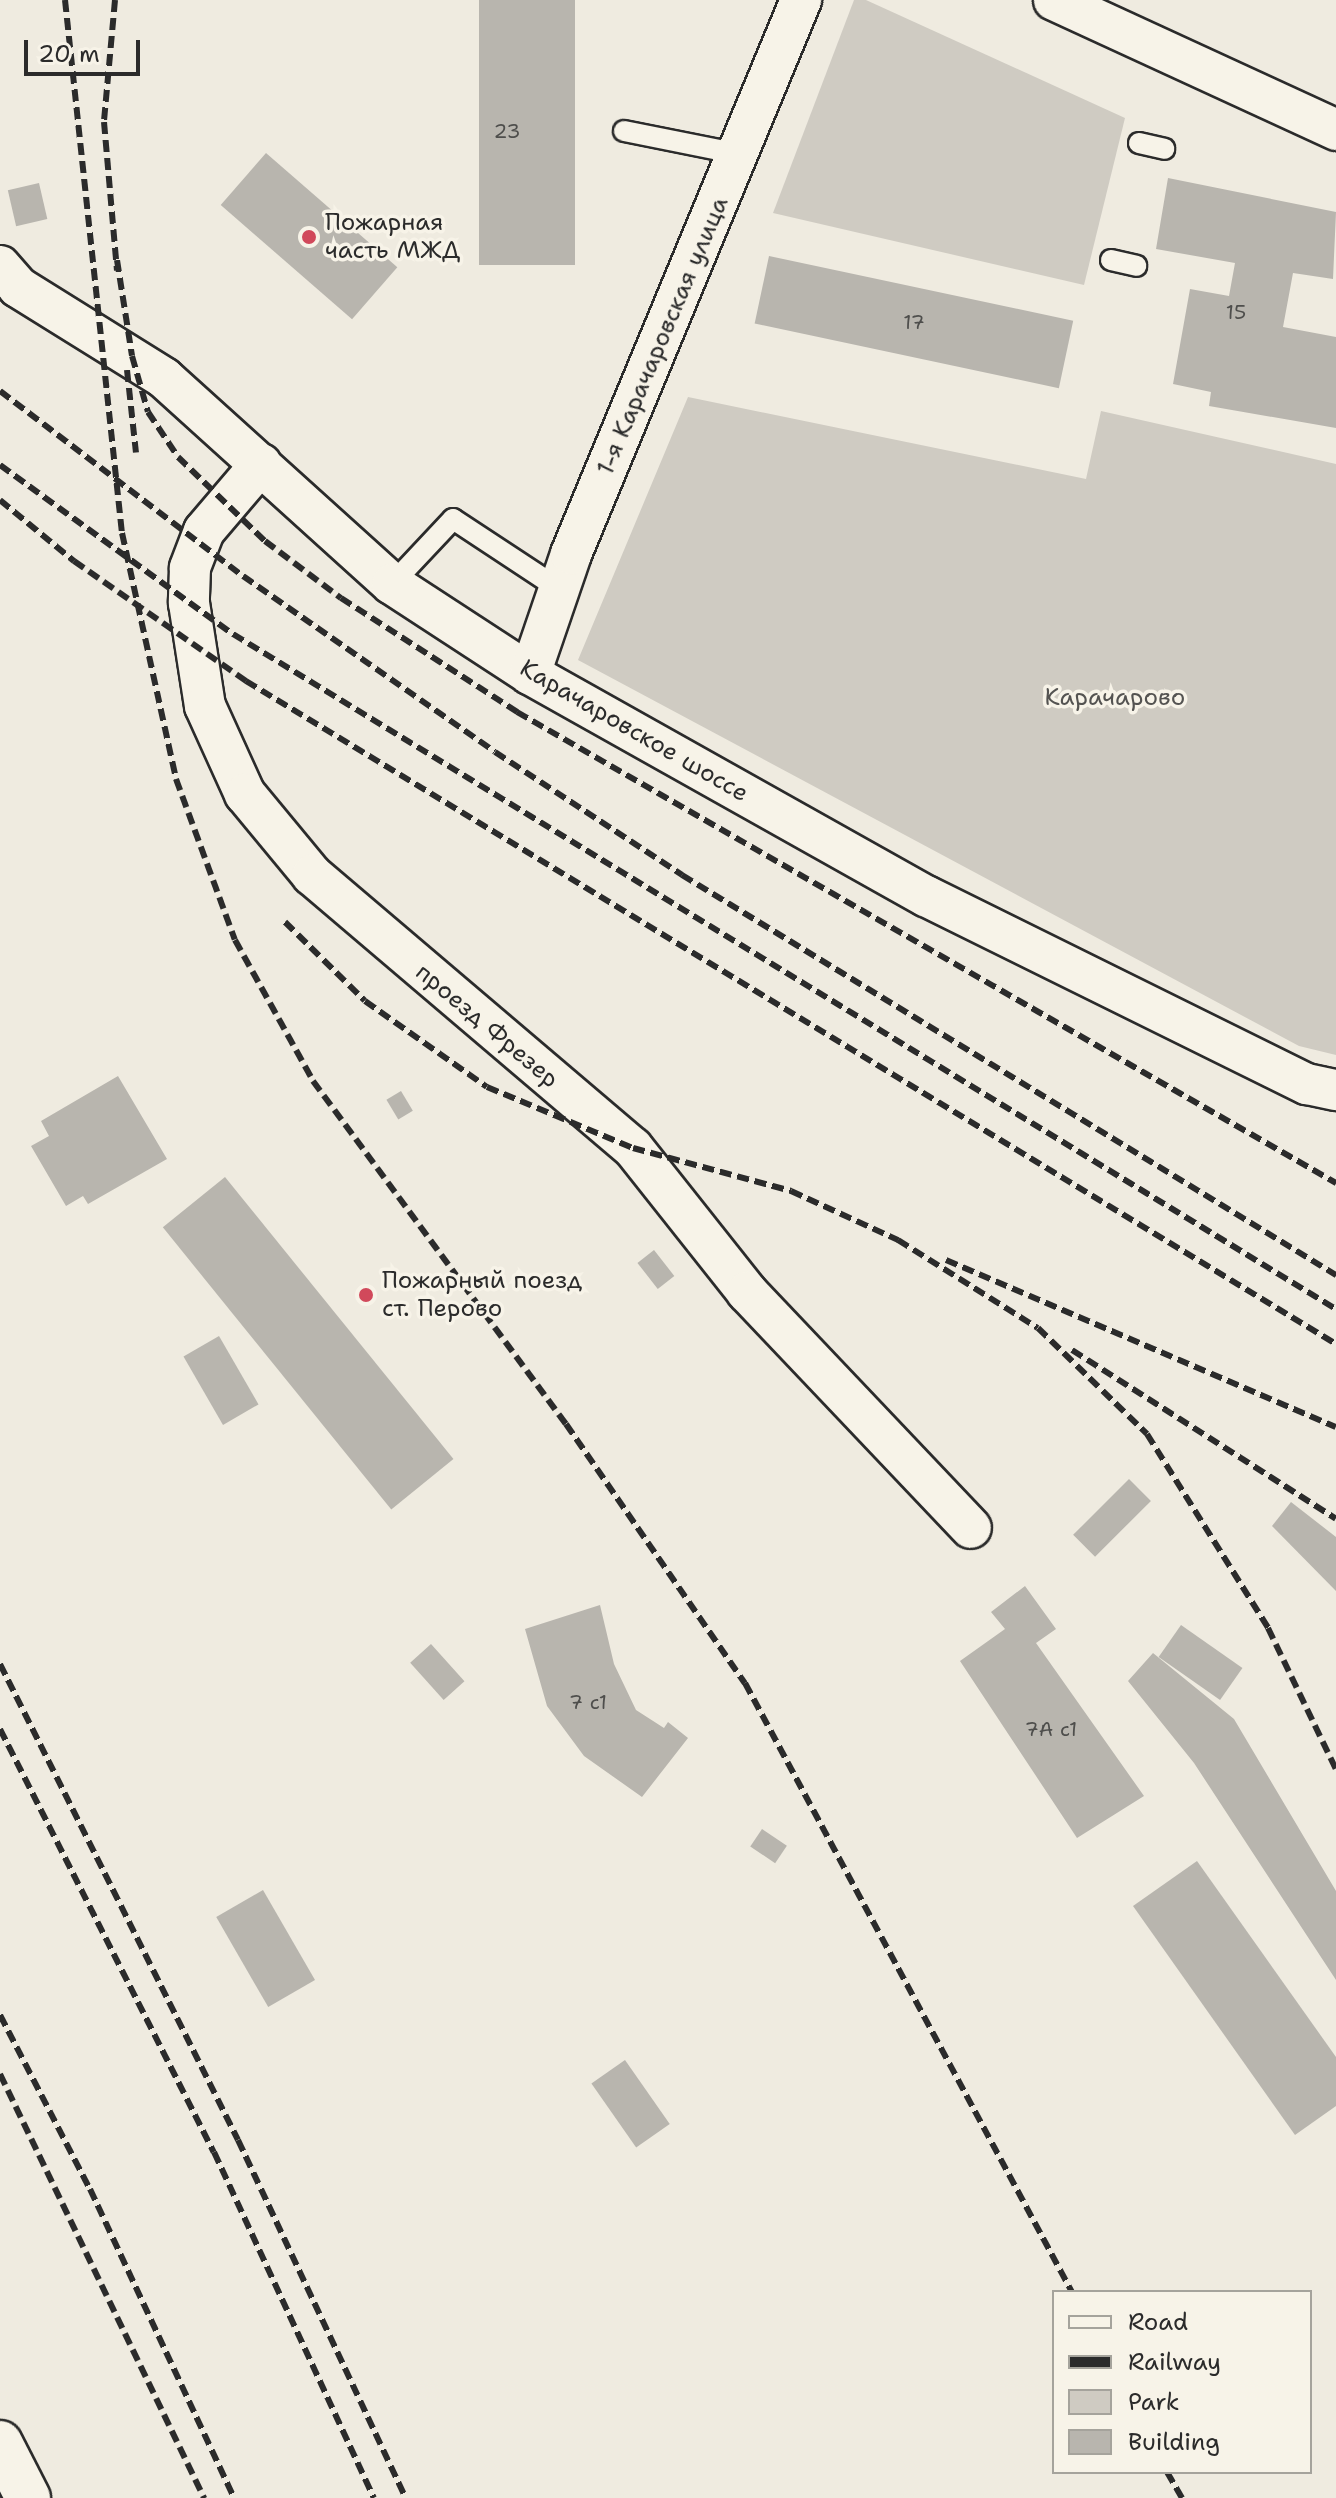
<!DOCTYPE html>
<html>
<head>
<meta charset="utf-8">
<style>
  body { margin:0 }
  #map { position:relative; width:1336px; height:2498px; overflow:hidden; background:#efebe0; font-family:"Shantell Sans",sans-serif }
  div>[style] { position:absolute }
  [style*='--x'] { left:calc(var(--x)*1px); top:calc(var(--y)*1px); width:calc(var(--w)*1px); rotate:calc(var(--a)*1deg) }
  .green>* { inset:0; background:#cfcbc2 }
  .building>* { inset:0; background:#b8b5ae; transform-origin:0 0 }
  .roads { filter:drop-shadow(2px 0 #2b2b2b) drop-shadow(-2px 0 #2b2b2b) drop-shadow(0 2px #2b2b2b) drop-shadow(0 -2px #2b2b2b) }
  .lane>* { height:20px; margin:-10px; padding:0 10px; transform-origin:10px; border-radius:10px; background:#f7f3e8 }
  .street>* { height:40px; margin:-20px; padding:0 20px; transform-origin:20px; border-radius:20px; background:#f7f3e8 }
  .primary>* { height:44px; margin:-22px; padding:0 22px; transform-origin:22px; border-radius:22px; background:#f7f3e8 }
  .rail>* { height:6px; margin-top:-3px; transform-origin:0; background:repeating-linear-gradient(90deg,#2b2b2b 0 12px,transparent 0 18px) }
  .dots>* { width:22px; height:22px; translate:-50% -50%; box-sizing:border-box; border:4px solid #f7f3e8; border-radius:50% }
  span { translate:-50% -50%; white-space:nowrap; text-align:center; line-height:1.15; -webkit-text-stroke:7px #f7f3e8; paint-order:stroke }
  .number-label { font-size:20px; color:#4e4e4c }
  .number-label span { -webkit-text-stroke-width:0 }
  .poi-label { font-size:24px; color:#2b2b2b }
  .left { translate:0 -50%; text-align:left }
  .street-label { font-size:24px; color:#2b2b2b }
  .park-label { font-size:24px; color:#545351 }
  .legend { position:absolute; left:1052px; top:2290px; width:260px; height:184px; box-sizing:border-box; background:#f7f3e8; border:2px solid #a5a39c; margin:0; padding:10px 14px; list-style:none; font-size:24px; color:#2b2b2b }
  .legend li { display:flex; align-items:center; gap:16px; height:40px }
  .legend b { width:40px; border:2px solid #a5a39c }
  .scale { position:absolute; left:24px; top:40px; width:116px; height:36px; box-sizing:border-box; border:4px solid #2b2b2b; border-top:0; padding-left:10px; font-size:24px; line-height:28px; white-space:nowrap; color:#2b2b2b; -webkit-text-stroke:6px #f7f3e8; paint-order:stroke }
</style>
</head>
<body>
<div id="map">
  <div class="green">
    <i style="clip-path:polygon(854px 0,866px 0,1125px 118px,1084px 285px,773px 213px)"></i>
    <i style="clip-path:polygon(688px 397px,1086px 479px,1101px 411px,1336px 464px,1336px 1055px,1299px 1046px,578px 660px)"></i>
  </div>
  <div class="building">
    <i style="left:479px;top:0;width:96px;height:265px"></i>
    <i style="left:266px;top:153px;width:174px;height:69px;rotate:41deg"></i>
    <i style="clip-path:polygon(1168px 178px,1336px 212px,1333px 279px,1293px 273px,1283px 327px,1336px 337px,1336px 428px,1209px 406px,1211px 392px,1173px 384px,1190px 289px,1229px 296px,1235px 263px,1156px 249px)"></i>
    <i style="left:39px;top:183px;width:37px;height:32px;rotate:77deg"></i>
    <i style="left:769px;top:256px;width:311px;height:69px;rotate:12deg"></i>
    <i style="clip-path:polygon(118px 1076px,167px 1159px,88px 1204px,83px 1196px,66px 1206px,31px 1146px,49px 1136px,41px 1121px)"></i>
    <i style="left:401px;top:1091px;width:23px;height:17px;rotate:59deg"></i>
    <i style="left:225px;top:1177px;width:363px;height:80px;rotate:51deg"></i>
    <i style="left:654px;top:1250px;width:33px;height:21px;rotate:52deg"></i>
    <i style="left:219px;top:1336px;width:79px;height:41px;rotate:60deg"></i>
    <i style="left:1129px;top:1479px;width:31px;height:79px;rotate:45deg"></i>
    <i style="clip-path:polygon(1291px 1502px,1336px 1537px,1336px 1591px,1272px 1526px)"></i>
    <i style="clip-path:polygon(1025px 1586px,1056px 1629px,1036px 1643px,1144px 1796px,1077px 1838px,960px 1661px,1005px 1629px,991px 1612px)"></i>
    <i style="clip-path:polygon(600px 1605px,614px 1664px,636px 1710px,664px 1728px,668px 1722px,688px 1738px,642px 1797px,584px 1756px,547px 1706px,525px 1629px)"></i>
    <i style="left:1181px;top:1625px;width:75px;height:39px;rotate:35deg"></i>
    <i style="left:431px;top:1644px;width:50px;height:28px;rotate:48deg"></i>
    <i style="clip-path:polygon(1153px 1653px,1234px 1719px,1336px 1891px,1336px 1980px,1194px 1763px,1128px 1681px)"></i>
    <i style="left:762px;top:1829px;width:30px;height:21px;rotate:34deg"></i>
    <i style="clip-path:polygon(1197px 1861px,1336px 2057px,1336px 2106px,1295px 2135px,1133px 1906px)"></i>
    <i style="left:263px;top:1890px;width:104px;height:54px;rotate:60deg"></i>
    <i style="left:625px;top:2060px;width:78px;height:41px;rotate:55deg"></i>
  </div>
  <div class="roads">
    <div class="lane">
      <i style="--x:624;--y:131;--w:117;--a:11.3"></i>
      <i style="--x:1139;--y:143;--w:26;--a:13"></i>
      <i style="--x:1111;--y:260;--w:26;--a:13"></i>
      <i style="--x:392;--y:584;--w:89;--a:-46.8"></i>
      <i style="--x:453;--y:519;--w:127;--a:33.4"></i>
    </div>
    <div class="street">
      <i style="--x:1054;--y:0;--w:311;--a:24.7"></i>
      <i style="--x:0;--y:266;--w:28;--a:49"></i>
      <i style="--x:18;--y:287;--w:172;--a:31.9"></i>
      <i style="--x:164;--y:378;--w:307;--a:42.1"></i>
      <i style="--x:392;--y:584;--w:165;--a:33.1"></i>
      <i style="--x:530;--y:674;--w:454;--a:29.3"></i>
      <i style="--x:926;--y:896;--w:425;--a:26.3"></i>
      <i style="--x:1307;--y:1084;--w:30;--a:12"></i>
      <i style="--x:261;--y:464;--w:88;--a:130.4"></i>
      <i style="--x:204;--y:531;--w:40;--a:111"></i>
      <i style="--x:190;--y:568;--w:35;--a:92"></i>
      <i style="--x:189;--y:603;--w:104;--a:81.2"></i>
      <i style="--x:205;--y:706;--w:97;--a:65.6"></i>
      <i style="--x:245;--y:794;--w:105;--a:50.4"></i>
      <i style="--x:312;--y:875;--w:421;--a:40.4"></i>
      <i style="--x:633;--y:1148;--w:184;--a:51.6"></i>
      <i style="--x:747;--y:1292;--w:325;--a:46.5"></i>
      <i style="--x:530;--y:674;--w:127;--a:-71.1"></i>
      <i style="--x:571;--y:554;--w:600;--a:-67.45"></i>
    </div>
    <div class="primary">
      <i style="--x:0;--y:2443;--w:62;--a:63"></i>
    </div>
  </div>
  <div class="rail">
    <i style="--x:65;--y:0;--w:536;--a:83.9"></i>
    <i style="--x:122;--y:533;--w:252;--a:77.6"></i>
    <i style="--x:176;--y:779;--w:171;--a:69.9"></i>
    <i style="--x:235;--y:940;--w:161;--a:61"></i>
    <i style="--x:313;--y:1081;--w:426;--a:53.6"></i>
    <i style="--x:566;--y:1424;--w:315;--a:55.4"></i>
    <i style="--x:745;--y:1683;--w:691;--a:61.77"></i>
    <i style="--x:115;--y:0;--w:122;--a:95.2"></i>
    <i style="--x:104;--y:122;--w:149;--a:85"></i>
    <i style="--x:117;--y:260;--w:97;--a:81.1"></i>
    <i style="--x:132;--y:356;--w:58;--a:74.1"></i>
    <i style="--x:148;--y:412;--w:54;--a:56.3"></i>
    <i style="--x:178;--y:457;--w:121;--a:44"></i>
    <i style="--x:265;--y:541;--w:95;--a:36.9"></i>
    <i style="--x:341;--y:598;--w:210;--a:32.9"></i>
    <i style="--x:517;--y:712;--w:945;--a:29.9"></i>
    <i style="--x:127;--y:370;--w:83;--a:83.8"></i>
    <i style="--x:0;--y:391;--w:305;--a:37.3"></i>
    <i style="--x:243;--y:576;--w:307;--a:34.9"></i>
    <i style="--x:495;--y:752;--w:224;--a:33.3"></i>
    <i style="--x:682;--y:875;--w:767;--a:31.45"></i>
    <i style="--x:0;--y:465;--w:288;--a:36"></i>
    <i style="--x:233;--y:634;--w:1293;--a:31.47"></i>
    <i style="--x:0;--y:500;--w:96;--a:39.5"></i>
    <i style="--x:74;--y:561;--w:210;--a:34.9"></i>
    <i style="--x:246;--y:681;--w:1276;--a:31.31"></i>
    <i style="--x:285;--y:922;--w:112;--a:44.6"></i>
    <i style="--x:365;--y:1001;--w:149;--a:35.2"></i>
    <i style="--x:487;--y:1087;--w:158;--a:22.7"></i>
    <i style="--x:633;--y:1148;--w:164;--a:15.2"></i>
    <i style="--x:791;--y:1191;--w:118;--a:24.6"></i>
    <i style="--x:898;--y:1240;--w:165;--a:32.2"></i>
    <i style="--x:1038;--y:1328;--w:152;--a:44.2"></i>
    <i style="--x:1147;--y:1434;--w:229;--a:58"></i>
    <i style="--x:1268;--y:1628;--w:157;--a:64.3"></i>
    <i style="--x:946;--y:1260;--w:424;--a:23.2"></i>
    <i style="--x:1072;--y:1350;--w:313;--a:32.6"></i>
    <i style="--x:0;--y:1664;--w:532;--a:63.43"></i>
    <i style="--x:238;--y:2140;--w:395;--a:64.9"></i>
    <i style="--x:0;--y:1729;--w:474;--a:63.2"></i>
    <i style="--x:214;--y:2152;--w:381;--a:65.2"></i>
    <i style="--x:0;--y:2015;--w:196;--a:62.7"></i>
    <i style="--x:90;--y:2189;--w:341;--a:65"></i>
    <i style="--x:0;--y:2074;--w:471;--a:64.3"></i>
    <i style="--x:1167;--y:2472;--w:30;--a:60"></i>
  </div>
  <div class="dots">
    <i style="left:309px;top:237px;background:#d1495b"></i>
    <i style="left:366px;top:1295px;background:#d1495b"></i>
  </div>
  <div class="number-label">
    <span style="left:507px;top:131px">23</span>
    <span style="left:1236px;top:312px">15</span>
    <span style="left:914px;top:322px">17</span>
    <span style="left:588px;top:1702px">7 c1</span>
    <span style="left:1051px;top:1729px">7А с1</span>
  </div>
  <div class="poi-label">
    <span class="left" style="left:325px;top:237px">Пожарная<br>часть МЖД</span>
    <span class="left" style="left:382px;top:1295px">Пожарный поезд<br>ст. Перово</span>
  </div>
  <div class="street-label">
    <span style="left:663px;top:336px;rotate:-67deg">1-я Карачаровская улица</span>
    <span style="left:634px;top:731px;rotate:30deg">Карачаровское шоссе</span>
    <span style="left:487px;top:1026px;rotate:40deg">проезд Фрезер</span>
  </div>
  <div class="park-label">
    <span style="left:1115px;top:698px">Карачарово</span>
  </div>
  <ul class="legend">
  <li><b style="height:10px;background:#f7f3e8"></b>Road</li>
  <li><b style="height:10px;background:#2b2b2b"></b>Railway</li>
  <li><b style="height:22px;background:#cfcbc2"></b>Park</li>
  <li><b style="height:22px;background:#b8b5ae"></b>Building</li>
  </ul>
  <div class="scale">20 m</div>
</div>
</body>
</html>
